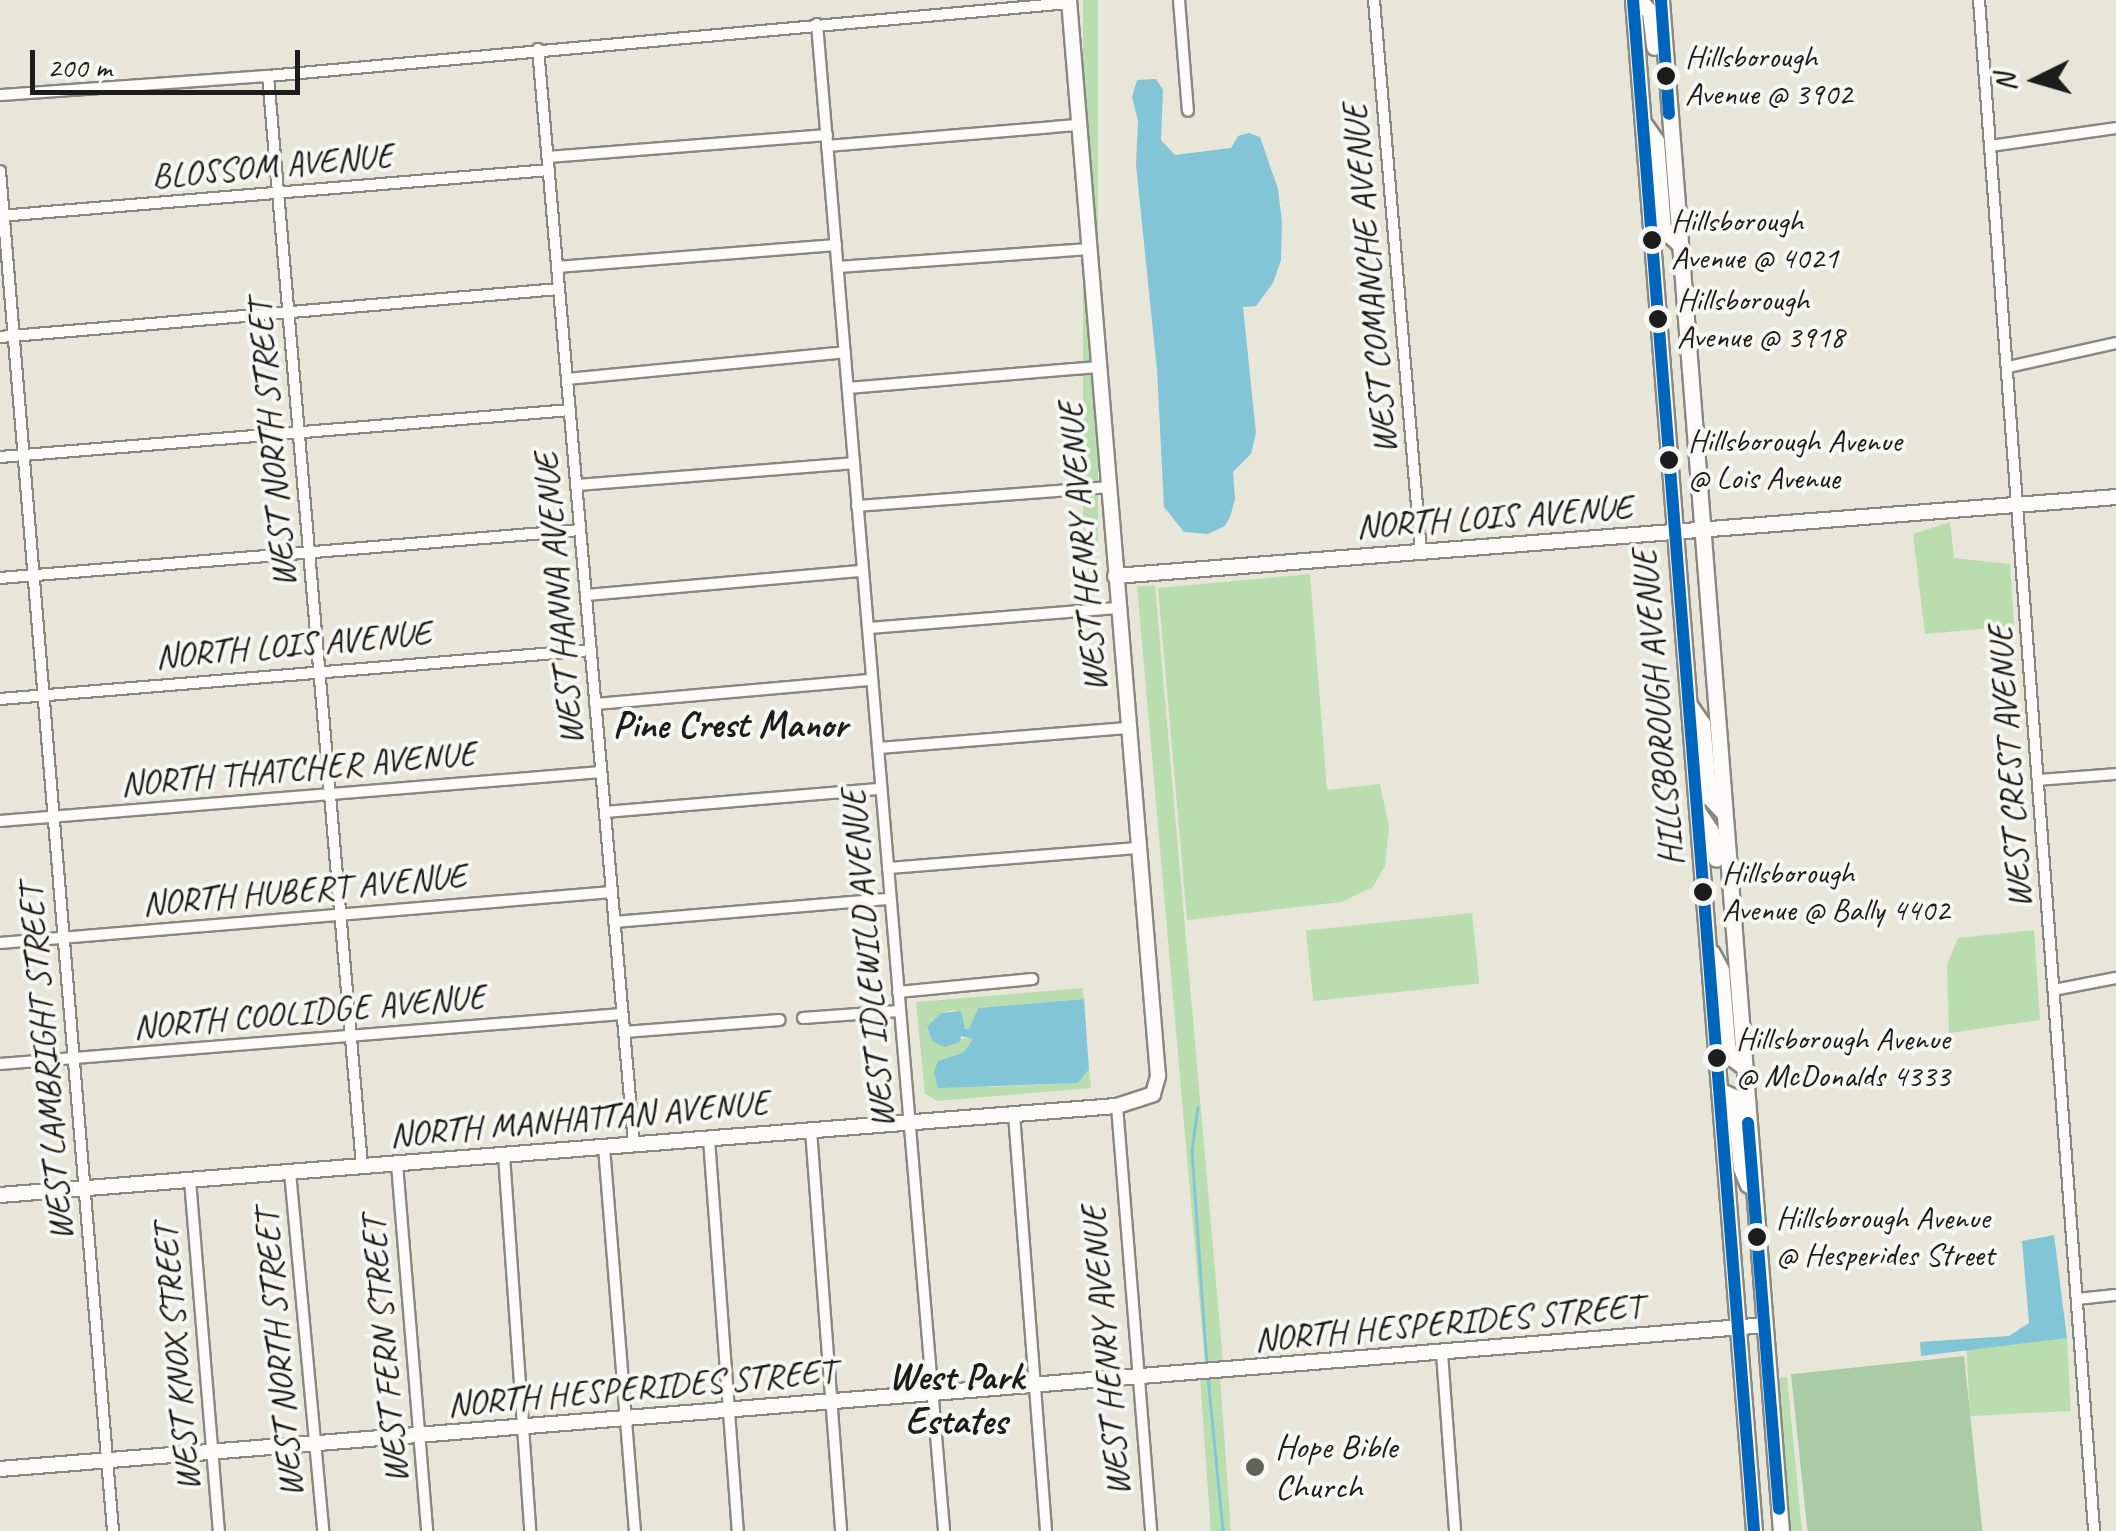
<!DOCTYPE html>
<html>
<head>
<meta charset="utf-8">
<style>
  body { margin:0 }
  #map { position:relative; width:2116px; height:1531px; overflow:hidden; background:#e8e6d9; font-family:Caveat,sans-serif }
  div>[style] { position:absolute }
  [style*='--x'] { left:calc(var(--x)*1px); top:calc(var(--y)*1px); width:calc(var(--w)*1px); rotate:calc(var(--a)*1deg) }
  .green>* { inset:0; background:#baddaf; transform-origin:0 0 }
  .forest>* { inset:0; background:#aacca4; transform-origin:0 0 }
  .water>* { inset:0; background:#82c5d6 }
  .stream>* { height:2.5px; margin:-1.25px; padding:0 1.25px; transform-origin:1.25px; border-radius:1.25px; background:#82c5d6 }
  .roads { filter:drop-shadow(2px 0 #888781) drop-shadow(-2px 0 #888781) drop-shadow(0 2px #888781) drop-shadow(0 -2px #888781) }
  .street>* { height:10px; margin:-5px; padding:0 5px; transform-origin:5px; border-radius:5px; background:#fcfbf9 }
  .secondary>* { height:14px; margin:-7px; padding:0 7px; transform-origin:7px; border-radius:7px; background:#fcfbf9 }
  .primary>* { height:15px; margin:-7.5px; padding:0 7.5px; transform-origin:7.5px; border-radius:7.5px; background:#fcfbf9 }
  .bus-1>* { height:12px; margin:-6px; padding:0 6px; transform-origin:6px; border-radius:6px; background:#0065bd }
  .dots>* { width:28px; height:28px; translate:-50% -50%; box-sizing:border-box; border:5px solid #f6f6f2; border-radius:50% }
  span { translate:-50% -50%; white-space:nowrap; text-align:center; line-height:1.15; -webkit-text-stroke:8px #f6f6f2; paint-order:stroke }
  .bus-label { font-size:32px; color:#1c1c1c }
  .left { translate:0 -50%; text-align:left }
  .street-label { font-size:35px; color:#1c1c1c }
  .poi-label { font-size:35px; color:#1c1c1c }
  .neighbourhood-label { font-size:38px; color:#1c1c1c; font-weight:700 }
  .north { position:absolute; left:1986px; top:30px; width:100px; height:100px; -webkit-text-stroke:8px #f6f6f2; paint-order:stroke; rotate:265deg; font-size:28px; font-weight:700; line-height:40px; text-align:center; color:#1c1c1c }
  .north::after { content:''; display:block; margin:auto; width:35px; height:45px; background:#1c1c1c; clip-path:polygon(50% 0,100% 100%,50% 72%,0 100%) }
  .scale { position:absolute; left:30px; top:50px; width:270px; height:45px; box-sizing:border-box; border:5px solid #1c1c1c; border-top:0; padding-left:12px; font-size:30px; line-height:35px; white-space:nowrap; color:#1c1c1c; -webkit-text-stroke:8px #f6f6f2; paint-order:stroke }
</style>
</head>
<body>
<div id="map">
  <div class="green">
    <i style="left:1083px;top:0;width:15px;height:547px"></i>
    <i style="clip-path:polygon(1950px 522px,1954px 558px,2010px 564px,2014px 626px,1925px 634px,1913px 534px)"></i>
    <i style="clip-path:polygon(1310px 574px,1327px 790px,1380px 784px,1389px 827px,1385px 866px,1373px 887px,1342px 902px,1187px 920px,1158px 588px)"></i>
    <i style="left:1155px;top:585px;width:785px;height:18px;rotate:85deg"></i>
    <i style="left:1472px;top:913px;width:71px;height:167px;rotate:84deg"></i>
    <i style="clip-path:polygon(2034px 930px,2040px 1020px,1949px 1033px,1947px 964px,1958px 938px)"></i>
    <i style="clip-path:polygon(1083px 988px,1084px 999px,978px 1008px,970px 1029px,966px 1030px,955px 1010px,941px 1013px,927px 1028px,932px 1041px,974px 1038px,964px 1052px,950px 1056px,990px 1087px,1077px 1083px,1089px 1069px,1091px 1088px,938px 1101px,925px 1094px,916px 1002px)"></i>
    <i style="left:2067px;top:1338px;width:73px;height:101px;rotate:87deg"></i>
    <i style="left:1220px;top:1376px;width:155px;height:20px;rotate:86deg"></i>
    <i style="clip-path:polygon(1787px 1377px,1802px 1531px,1789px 1531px,1778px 1378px)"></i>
  </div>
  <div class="forest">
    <i style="left:1964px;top:1356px;width:176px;height:174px;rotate:84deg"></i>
  </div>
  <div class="water">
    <i style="clip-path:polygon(1156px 79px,1163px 90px,1161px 140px,1175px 155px,1231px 148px,1238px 136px,1249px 133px,1260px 137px,1278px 189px,1282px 222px,1281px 260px,1273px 283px,1256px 306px,1243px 307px,1256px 433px,1251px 454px,1233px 472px,1235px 499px,1230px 517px,1225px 526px,1208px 534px,1184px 532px,1164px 507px,1157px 370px,1136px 165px,1138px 121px,1132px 97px,1137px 80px)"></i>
    <i style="clip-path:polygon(1084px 999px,1089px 1069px,1078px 1083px,938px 1088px,934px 1072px,938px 1061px,964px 1052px,973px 1039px,961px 1036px,960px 1042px,944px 1047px,932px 1041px,927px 1027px,941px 1013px,961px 1011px,965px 1029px,969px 1029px,978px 1008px)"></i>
    <i style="clip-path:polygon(2054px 1235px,2067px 1338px,1921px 1356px,1920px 1342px,2009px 1336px,2029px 1323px,2022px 1241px)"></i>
  </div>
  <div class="stream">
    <i style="--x:1198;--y:1107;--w:44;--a:97.8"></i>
    <i style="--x:1192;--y:1151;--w:214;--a:86"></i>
    <i style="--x:1208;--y:1377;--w:155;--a:84.4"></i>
  </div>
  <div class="roads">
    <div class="street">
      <i style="--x:1179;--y:0;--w:111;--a:85.4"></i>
      <i style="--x:1374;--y:0;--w:555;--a:85.14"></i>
      <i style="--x:1979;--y:0;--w:1535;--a:85.7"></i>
      <i style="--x:817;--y:24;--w:1512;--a:85.18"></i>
      <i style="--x:538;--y:49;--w:1100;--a:84.99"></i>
      <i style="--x:268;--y:76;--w:1094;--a:85.07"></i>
      <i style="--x:0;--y:95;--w:269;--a:-4.1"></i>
      <i style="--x:268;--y:76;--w:804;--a:-5.21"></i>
      <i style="--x:827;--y:146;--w:253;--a:-4.8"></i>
      <i style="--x:1990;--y:146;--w:127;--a:-8.1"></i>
      <i style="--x:548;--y:157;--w:280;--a:-4.5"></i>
      <i style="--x:0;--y:171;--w:1365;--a:85.25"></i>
      <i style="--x:0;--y:216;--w:551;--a:-4.79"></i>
      <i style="--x:557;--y:267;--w:280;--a:-4.5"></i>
      <i style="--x:838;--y:267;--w:252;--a:-4.1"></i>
      <i style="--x:0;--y:337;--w:561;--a:-4.91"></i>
      <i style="--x:2008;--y:367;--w:111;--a:-12.5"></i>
      <i style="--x:567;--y:379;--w:279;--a:-5.5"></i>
      <i style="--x:848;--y:388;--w:251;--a:-4.8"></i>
      <i style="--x:0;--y:457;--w:572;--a:-4.71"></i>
      <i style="--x:576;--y:485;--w:279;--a:-4.5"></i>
      <i style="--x:857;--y:506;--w:252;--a:-4.3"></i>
      <i style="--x:0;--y:578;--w:582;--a:-4.73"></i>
      <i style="--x:586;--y:595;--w:278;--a:-5"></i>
      <i style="--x:868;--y:628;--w:251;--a:-4.6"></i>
      <i style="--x:0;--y:699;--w:593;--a:-4.74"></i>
      <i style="--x:595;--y:704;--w:278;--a:-5"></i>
      <i style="--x:878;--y:748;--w:251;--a:-4.6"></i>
      <i style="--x:2038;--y:780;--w:78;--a:-4.4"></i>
      <i style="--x:605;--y:812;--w:277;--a:-4.8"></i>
      <i style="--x:0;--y:821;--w:603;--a:-4.66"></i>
      <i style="--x:888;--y:868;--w:251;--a:-4.6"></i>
      <i style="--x:614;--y:922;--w:277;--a:-4.8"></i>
      <i style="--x:0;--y:943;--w:614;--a:-4.76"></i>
      <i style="--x:2054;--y:990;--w:63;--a:-11"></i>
      <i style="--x:898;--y:992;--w:135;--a:-5.5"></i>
      <i style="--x:803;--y:1018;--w:96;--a:-4.2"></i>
      <i style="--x:624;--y:1032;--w:156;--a:-4.4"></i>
      <i style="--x:0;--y:1064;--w:624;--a:-4.6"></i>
      <i style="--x:1117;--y:1106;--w:426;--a:85.4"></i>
      <i style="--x:1014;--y:1114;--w:418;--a:85.6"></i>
      <i style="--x:811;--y:1130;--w:402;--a:85.7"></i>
      <i style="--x:709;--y:1139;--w:393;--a:85.8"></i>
      <i style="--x:604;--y:1147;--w:385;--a:85.4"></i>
      <i style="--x:504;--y:1155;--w:377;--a:86"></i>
      <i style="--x:397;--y:1164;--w:368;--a:85.3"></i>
      <i style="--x:290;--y:1172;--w:361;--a:84.7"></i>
      <i style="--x:190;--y:1180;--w:352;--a:85.3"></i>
      <i style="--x:2077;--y:1299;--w:39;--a:-6"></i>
      <i style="--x:1442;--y:1353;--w:178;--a:85.8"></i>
    </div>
    <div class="secondary">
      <i style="--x:1115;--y:576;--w:1004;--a:-4.51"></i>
      <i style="--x:0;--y:1195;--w:1121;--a:-4.56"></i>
      <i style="--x:1117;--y:1106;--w:38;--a:-18"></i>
      <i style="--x:1153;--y:1094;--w:19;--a:-74"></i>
      <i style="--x:1158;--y:1076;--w:1080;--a:-94.73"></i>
      <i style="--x:0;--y:1469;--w:1771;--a:-4.66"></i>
    </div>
    <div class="primary">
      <i style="--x:1633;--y:0;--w:1536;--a:85.48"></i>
      <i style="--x:1639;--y:0;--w:16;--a:47"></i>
      <i style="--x:1650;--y:12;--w:35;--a:83"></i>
      <i style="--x:1661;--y:0;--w:1536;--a:85.52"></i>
      <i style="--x:1645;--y:125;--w:19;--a:55"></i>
      <i style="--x:1656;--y:141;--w:88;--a:85.5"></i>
      <i style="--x:1663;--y:229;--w:21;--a:43"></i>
      <i style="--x:1690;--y:706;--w:21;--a:55"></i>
      <i style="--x:1702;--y:723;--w:74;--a:84.6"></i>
      <i style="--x:1709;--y:797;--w:19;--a:47"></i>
      <i style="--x:1698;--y:812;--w:23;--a:56"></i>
      <i style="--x:1711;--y:831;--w:28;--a:80"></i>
      <i style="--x:1712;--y:953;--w:19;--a:62"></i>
      <i style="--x:1721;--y:970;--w:85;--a:85.3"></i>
      <i style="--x:1728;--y:1055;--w:20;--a:37"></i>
      <i style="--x:1719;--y:1090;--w:17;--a:25"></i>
      <i style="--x:1734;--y:1097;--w:71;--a:84.4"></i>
      <i style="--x:1741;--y:1168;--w:18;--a:68"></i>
    </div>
  </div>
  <div class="bus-1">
    <i style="--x:1633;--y:0;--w:1536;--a:85.48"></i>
    <i style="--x:1661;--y:0;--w:114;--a:86"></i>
    <i style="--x:1748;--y:1123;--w:387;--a:85.4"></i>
  </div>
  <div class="dots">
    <i style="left:1666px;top:76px;background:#1c1c1c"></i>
    <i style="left:1652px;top:240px;background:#1c1c1c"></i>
    <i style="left:1658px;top:319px;background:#1c1c1c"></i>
    <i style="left:1669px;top:460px;background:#1c1c1c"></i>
    <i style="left:1703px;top:892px;background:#1c1c1c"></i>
    <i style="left:1717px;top:1058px;background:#1c1c1c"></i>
    <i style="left:1757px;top:1237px;background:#1c1c1c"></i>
    <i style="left:1255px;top:1467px;background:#63635e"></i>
  </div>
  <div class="bus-label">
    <span class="left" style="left:1685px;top:76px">Hillsborough<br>Avenue @ 3902</span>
    <span class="left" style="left:1671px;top:240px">Hillsborough<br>Avenue @ 4021</span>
    <span class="left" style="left:1677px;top:319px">Hillsborough<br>Avenue @ 3918</span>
    <span class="left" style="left:1688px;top:460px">Hillsborough Avenue<br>@ Lois Avenue</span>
    <span class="left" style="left:1722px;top:892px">Hillsborough<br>Avenue @ Bally 4402</span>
    <span class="left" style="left:1736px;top:1058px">Hillsborough Avenue<br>@ McDonalds 4333</span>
    <span class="left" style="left:1776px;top:1237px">Hillsborough Avenue<br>@ Hesperides Street</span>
  </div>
  <div class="street-label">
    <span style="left:272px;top:166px;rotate:-5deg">BLOSSOM AVENUE</span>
    <span style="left:1370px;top:279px;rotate:-95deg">WEST COMANCHE AVENUE</span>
    <span style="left:272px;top:444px;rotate:-95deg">WEST NORTH STREET</span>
    <span style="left:1494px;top:517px;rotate:-4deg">NORTH LOIS AVENUE</span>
    <span style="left:1083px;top:547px;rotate:-95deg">WEST HENRY AVENUE</span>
    <span style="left:559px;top:599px;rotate:-95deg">WEST HANNA AVENUE</span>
    <span style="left:293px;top:645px;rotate:-5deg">NORTH LOIS AVENUE</span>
    <span style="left:1658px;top:708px;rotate:-95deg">HILLSBOROUGH AVENUE</span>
    <span style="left:2010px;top:767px;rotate:-94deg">WEST CREST AVENUE</span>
    <span style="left:298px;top:769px;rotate:-5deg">NORTH THATCHER AVENUE</span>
    <span style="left:304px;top:890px;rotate:-5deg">NORTH HUBERT AVENUE</span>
    <span style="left:868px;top:959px;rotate:-95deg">WEST IDLEWILD AVENUE</span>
    <span style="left:309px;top:1012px;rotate:-5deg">NORTH COOLIDGE AVENUE</span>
    <span style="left:46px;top:1063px;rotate:-95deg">WEST LAMBRIGHT STREET</span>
    <span style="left:579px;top:1119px;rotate:-5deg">NORTH MANHATTAN AVENUE</span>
    <span style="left:1448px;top:1323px;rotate:-5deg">NORTH HESPERIDES STREET</span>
    <span style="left:385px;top:1350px;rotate:-95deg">WEST FERN STREET</span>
    <span style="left:1106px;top:1351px;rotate:-95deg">WEST HENRY AVENUE</span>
    <span style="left:279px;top:1354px;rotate:-95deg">WEST NORTH STREET</span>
    <span style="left:177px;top:1358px;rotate:-95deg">WEST KNOX STREET</span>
    <span style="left:641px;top:1388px;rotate:-5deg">NORTH HESPERIDES STREET</span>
  </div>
  <div class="poi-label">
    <span class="left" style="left:1275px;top:1467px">Hope Bible<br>Church</span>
  </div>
  <div class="neighbourhood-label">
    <span style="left:730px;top:725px">Pine Crest Manor</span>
    <span style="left:956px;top:1399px">West Park<br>Estates</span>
  </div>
  <div class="north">N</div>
  <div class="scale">200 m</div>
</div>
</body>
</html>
